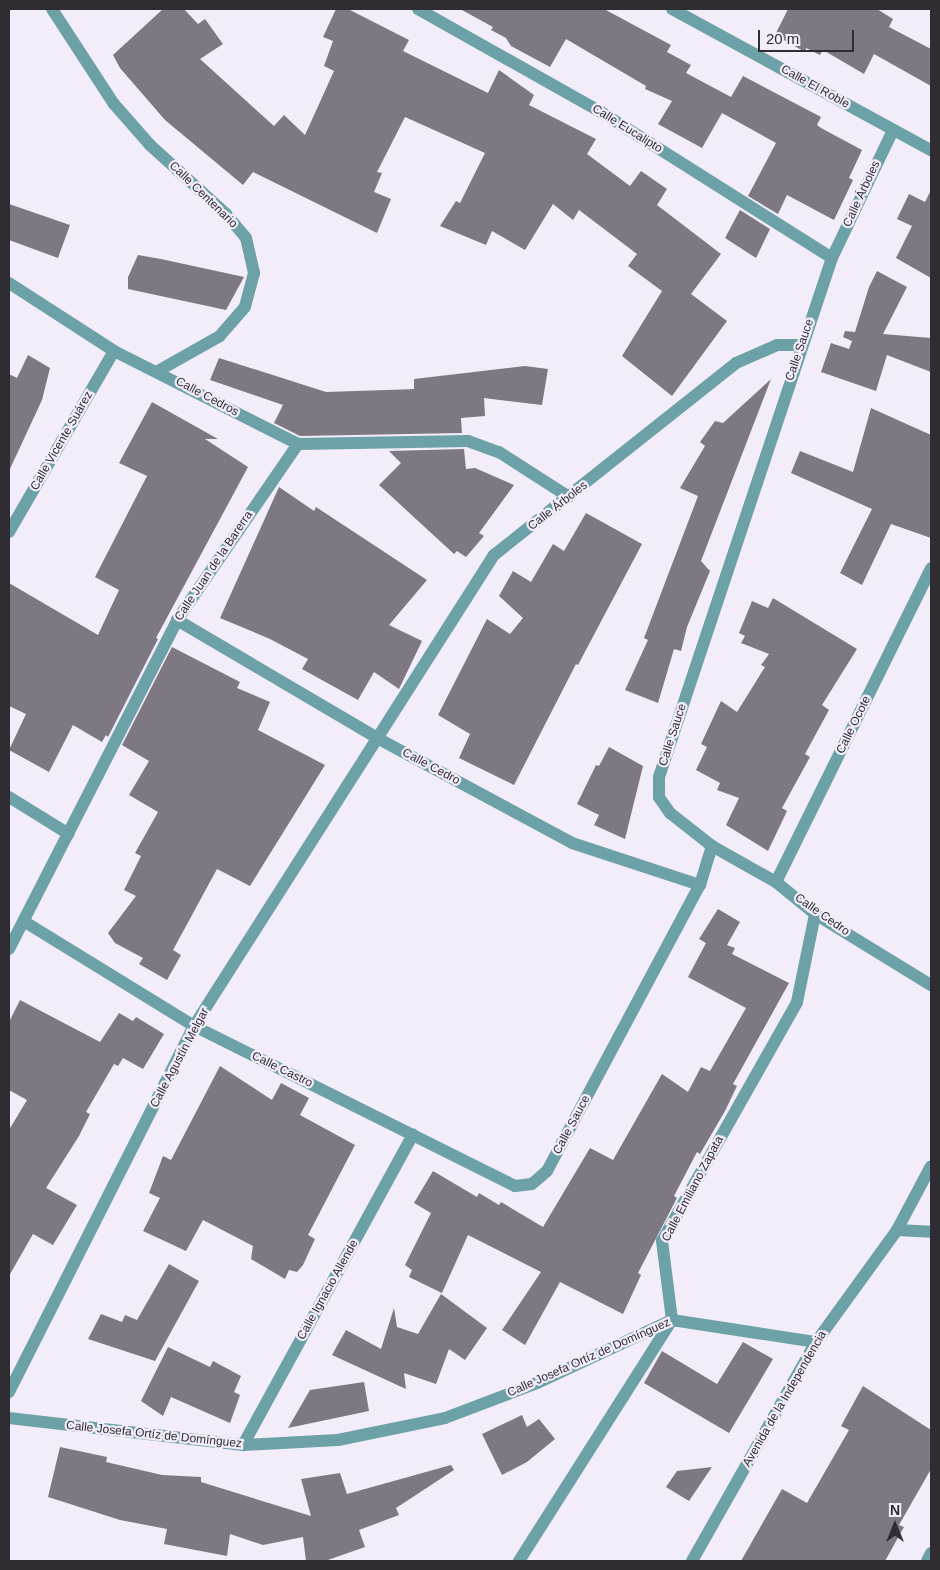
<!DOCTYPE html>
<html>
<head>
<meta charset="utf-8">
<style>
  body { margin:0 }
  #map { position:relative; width:940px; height:1570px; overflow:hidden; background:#f2edf9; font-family:Helvetica,sans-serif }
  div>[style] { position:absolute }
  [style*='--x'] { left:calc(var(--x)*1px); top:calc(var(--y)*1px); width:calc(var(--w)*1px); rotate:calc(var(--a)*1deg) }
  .building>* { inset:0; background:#7e7882 }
  .minor>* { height:12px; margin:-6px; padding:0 6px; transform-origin:6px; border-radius:6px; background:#6ca1a7 }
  span { translate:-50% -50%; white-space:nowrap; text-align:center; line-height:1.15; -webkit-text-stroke:4.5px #f2edf9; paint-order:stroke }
  .street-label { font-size:12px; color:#2f2d32 }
  .frame { position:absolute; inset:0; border:10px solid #2f2d32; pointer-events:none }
  .north { position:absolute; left:870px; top:1500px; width:50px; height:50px; -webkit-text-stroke:4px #f2edf9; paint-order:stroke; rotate:0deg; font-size:14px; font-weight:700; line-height:20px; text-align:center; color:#2f2d32 }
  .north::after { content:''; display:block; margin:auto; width:18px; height:22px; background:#2f2d32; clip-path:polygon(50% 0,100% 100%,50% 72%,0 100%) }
  .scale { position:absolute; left:758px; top:30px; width:96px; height:22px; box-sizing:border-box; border:2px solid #2f2d32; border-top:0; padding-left:6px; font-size:15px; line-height:18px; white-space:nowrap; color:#2f2d32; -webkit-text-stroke:4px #f2edf9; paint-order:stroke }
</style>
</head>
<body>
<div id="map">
  <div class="building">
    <i style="clip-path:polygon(163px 9px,184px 9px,198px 24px,205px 19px,223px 44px,200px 59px,274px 126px,284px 115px,305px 135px,334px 71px,324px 66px,333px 41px,323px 37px,336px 9px,348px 9px,409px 40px,403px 51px,488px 93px,499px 70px,534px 95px,529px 105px,596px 139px,587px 154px,630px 186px,641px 171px,667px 189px,657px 205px,721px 254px,691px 294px,727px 321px,672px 396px,622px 356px,662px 291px,628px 266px,637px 254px,579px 210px,573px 220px,553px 204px,525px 250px,492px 231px,486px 245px,440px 226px,456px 201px,460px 203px,485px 153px,405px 117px,377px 172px,382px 173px,374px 192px,391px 199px,377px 233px,253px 172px,243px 185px,165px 120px,120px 68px,113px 55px)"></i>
    <i style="clip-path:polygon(460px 9px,604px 9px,671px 45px,667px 52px,691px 65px,686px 73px,731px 97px,743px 76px,821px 117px,817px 125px,821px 128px,862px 150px,849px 178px,853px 180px,834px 220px,787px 195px,778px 214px,748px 196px,776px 143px,722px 113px,702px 148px,658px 124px,672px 101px,645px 89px,646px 86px,566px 39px,550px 67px,511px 46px,506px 38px,491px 30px,493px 27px)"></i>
    <i style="clip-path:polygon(788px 9px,877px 9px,893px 19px,889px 27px,931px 49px,931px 86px,874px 54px,864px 74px,823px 50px,820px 55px,806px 48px,805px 52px,775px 35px)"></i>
    <i style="clip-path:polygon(931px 190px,931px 278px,896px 258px,912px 226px,897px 219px,909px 194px,925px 202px)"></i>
    <i style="clip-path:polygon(9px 204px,70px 225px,58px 258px,9px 240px)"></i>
    <i style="clip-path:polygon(740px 210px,770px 229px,756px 258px,725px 238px)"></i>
    <i style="clip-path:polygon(138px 255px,161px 259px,244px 277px,226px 310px,128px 289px,128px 277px)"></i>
    <i style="clip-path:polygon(877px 271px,907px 287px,883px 334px,931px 338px,931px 372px,887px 355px,876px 391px,821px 372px,831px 343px,849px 349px,852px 341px,843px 337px,845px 331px,855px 332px,869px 287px)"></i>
    <i style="clip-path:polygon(28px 355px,50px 368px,42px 400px,9px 471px,9px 374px,17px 378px)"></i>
    <i style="clip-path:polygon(219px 358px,326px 392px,416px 389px,414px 389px,414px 379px,525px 366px,548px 369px,542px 405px,484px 398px,485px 416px,461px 418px,462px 433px,300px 436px,274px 423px,283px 405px,210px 380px)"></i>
    <i style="clip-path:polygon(771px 379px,701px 561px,710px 571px,687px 627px,681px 651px,674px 649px,658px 703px,625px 690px,648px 640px,644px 638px,698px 496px,680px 488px,705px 446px,700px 442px,715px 421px,723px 423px)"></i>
    <i style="clip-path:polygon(152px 402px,218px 439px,205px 439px,248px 467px,156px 638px,158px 639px,108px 737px,106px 735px,102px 742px,73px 725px,49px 772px,9px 750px,26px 714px,9px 706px,9px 583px,98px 635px,119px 590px,95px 577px,147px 476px,119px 463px)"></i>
    <i style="clip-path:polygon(871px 408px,931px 435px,931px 538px,891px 524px,862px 585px,840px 573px,872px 509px,791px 473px,800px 451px,853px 472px)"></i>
    <i style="clip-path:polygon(464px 449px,466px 469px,475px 468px,514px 485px,479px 533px,484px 536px,466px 557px,457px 551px,454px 554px,379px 485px,401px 463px,389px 451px)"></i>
    <i style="clip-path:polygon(279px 487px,314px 511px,316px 507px,427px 580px,389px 625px,422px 641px,399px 689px,374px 672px,358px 700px,302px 669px,308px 659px,270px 639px,220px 618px)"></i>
    <i style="clip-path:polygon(586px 513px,642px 544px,578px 665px,576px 664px,514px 785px,459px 758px,470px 734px,438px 715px,487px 619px,510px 634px,523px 618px,499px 596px,513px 571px,531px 582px,553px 544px,564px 551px)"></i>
    <i style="clip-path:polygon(773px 598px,857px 649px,822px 705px,829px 710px,805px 754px,810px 757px,782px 808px,787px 811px,768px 851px,726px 825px,739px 798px,717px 790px,720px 783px,696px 770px,707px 747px,701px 744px,721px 701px,737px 712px,765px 667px,761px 665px,769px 654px,741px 643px,745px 636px,739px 633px,752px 601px,768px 608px)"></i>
    <i style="clip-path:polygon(172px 647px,240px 682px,237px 688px,270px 702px,258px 730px,325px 765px,250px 886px,217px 869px,173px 950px,181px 955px,167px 980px,139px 964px,143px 958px,115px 943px,108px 933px,136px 896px,124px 890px,141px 856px,135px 853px,158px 812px,129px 795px,149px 761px,122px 745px)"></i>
    <i style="clip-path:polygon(609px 747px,643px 766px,625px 839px,594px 825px,599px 815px,577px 804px,596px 765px,599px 766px)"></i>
    <i style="clip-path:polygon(718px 909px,740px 922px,727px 945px,735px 948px,732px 954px,789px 983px,733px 1084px,737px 1086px,725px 1111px,700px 1154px,697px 1152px,674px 1196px,677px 1198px,638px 1273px,641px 1275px,623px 1314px,560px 1282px,525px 1345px,502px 1330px,541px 1272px,468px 1235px,442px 1293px,409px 1277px,412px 1270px,405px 1265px,431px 1213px,414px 1203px,433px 1171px,477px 1197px,479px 1193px,499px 1205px,501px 1202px,543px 1227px,590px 1148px,613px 1160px,662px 1074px,688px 1092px,701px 1067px,710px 1071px,746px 1008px,688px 977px,706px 943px,699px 939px)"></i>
    <i style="clip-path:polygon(20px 1000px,100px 1042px,119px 1013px,133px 1021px,136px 1017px,164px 1034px,143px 1069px,123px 1058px,118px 1066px,114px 1064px,86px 1112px,90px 1114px,79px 1136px,46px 1188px,77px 1205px,53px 1245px,33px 1234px,9px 1276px,9px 1130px,27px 1100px,9px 1090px,9px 1022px)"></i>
    <i style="clip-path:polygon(220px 1066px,272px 1100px,281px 1083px,309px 1098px,300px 1115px,355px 1145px,308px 1235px,315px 1239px,303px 1265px,297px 1272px,289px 1270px,285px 1279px,251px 1259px,253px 1246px,203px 1220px,186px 1251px,143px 1231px,160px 1198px,149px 1193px,163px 1156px,171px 1160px)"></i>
    <i style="clip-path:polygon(169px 1264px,199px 1281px,155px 1361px,88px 1339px,101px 1314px,122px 1322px,125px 1315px,137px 1320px)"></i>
    <i style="clip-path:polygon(441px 1294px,487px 1328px,465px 1360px,449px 1349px,436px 1384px,404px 1373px,406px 1389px,332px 1355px,346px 1330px,381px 1349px,394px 1308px,397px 1327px,418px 1334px)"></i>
    <i style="clip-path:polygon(743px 1342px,773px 1359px,729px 1433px,644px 1383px,662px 1351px,717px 1384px)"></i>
    <i style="clip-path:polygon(168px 1347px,210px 1367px,213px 1361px,241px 1376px,234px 1392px,240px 1395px,230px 1423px,171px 1397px,163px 1416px,141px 1401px)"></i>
    <i style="clip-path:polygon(364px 1382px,369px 1411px,288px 1428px,310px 1390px)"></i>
    <i style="clip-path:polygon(863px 1386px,931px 1430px,931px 1469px,899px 1525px,904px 1527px,885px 1561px,741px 1561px,782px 1489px,807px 1503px,849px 1430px,841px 1426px)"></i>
    <i style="clip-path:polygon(522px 1415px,527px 1427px,539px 1419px,555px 1439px,527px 1462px,502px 1475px,482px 1434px)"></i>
    <i style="clip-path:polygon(60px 1447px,107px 1457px,106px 1462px,162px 1475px,201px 1477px,201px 1482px,311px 1516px,301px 1479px,340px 1473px,347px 1494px,451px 1465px,454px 1470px,396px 1508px,399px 1515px,359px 1530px,365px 1547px,325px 1561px,306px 1561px,303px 1537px,263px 1545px,230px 1534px,227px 1556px,164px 1544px,167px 1529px,120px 1520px,48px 1497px)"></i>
    <i style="clip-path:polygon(712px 1467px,689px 1501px,666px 1487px,677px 1471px)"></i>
  </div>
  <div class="minor">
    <i style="--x:52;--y:9;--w:113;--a:56.9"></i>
    <i style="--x:114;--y:104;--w:55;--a:48.7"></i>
    <i style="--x:150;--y:145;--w:103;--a:42.2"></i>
    <i style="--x:226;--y:214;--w:31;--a:50"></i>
    <i style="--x:246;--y:238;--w:36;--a:77"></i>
    <i style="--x:254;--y:273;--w:35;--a:105"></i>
    <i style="--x:245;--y:307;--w:38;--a:131"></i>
    <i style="--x:220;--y:336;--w:71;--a:150.6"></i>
    <i style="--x:418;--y:9;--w:210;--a:29.4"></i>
    <i style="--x:601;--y:112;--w:273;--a:32.3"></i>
    <i style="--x:672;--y:9;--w:295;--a:28.6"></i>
    <i style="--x:9;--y:283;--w:125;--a:32.9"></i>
    <i style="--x:114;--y:351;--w:206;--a:26.8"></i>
    <i style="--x:298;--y:444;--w:170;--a:-1"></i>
    <i style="--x:468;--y:441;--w:33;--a:20"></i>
    <i style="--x:499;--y:452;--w:83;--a:32.7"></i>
    <i style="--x:9;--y:532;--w:209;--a:-59.9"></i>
    <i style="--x:177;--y:620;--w:234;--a:30.5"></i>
    <i style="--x:379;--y:739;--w:219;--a:28.3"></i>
    <i style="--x:572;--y:843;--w:135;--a:18.2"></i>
    <i style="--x:9;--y:797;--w:70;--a:31.7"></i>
    <i style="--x:712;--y:846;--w:73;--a:29.4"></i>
    <i style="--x:776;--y:882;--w:50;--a:39.4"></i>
    <i style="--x:815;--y:914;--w:136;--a:31.5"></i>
    <i style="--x:776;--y:882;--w:350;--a:-63.7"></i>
    <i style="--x:25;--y:922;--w:198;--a:31.6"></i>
    <i style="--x:194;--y:1026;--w:359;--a:26.5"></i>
    <i style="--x:515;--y:1186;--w:17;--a:-7"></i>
    <i style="--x:532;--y:1184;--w:20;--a:-41"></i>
    <i style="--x:547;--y:1171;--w:324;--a:-61.9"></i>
    <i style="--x:700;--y:885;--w:41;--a:-72.9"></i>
    <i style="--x:712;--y:846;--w:53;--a:-141.8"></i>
    <i style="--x:670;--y:813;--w:19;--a:-125"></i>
    <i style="--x:659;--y:797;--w:20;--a:-90"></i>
    <i style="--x:659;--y:777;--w:547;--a:-71.57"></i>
    <i style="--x:832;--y:258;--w:142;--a:-64.5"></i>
    <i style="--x:9;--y:949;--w:369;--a:-62.9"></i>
    <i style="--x:177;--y:620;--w:214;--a:-55.5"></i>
    <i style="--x:897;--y:1230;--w:34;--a:3"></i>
    <i style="--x:9;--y:1392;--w:410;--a:-63.2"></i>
    <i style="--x:194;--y:1026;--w:558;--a:-57.51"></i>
    <i style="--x:494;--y:555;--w:309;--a:-38.4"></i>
    <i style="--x:736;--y:363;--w:45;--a:-23.7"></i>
    <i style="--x:777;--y:345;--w:25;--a:0"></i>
    <i style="--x:9;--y:1418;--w:236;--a:6.6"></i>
    <i style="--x:243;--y:1445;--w:95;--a:-3"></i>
    <i style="--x:338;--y:1440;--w:109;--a:-11.6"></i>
    <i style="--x:445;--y:1418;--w:98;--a:-20.8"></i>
    <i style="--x:537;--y:1383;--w:149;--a:-25"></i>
    <i style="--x:672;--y:1320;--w:146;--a:8.7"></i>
    <i style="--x:243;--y:1445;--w:354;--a:-61.3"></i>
    <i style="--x:519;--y:1561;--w:285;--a:-57.6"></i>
    <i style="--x:672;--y:1320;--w:80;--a:-97.2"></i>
    <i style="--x:662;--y:1241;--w:274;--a:-60.5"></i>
    <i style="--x:797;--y:1002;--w:90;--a:-78.4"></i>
    <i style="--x:692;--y:1561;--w:252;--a:-60.5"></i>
    <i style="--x:816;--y:1342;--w:138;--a:-54.1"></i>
    <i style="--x:897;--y:1230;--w:72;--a:-62"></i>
    <i style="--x:927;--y:1561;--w:9;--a:-63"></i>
  </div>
  <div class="street-label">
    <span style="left:815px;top:87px;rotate:29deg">Calle El Roble</span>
    <span style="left:627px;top:129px;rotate:32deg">Calle Eucalipto</span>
    <span style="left:862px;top:194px;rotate:-65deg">Calle Árboles</span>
    <span style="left:203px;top:195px;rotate:44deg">Calle Centenario</span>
    <span style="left:800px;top:350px;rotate:-71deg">Calle Sauce</span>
    <span style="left:207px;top:397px;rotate:28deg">Calle Cedros</span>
    <span style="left:62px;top:441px;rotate:-60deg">Calle Vicente Suárez</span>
    <span style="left:558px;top:506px;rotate:-38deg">Calle Árboles</span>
    <span style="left:214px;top:566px;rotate:-56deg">Calle Juan de la Barerra</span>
    <span style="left:854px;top:725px;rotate:-64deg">Calle Ocote</span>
    <span style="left:673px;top:735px;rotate:-72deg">Calle Sauce</span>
    <span style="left:431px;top:767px;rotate:28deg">Calle Cedro</span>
    <span style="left:822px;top:915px;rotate:35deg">Calle Cedro</span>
    <span style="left:180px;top:1058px;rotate:-62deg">Calle Agustín Melgar</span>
    <span style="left:282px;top:1070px;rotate:26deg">Calle Castro</span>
    <span style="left:572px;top:1125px;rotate:-62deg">Calle Sauce</span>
    <span style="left:693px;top:1189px;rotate:-62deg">Calle Emiliano Zapata</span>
    <span style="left:328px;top:1290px;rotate:-61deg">Calle Ignacio Allende</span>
    <span style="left:589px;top:1358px;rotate:-24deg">Calle Josefa Ortíz de Domínguez</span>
    <span style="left:785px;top:1399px;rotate:-60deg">Avenida de la Independencia</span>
    <span style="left:154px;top:1435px;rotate:6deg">Calle Josefa Ortíz de Domínguez</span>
  </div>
  <div class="frame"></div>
  <div class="north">N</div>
  <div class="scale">20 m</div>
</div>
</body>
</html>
